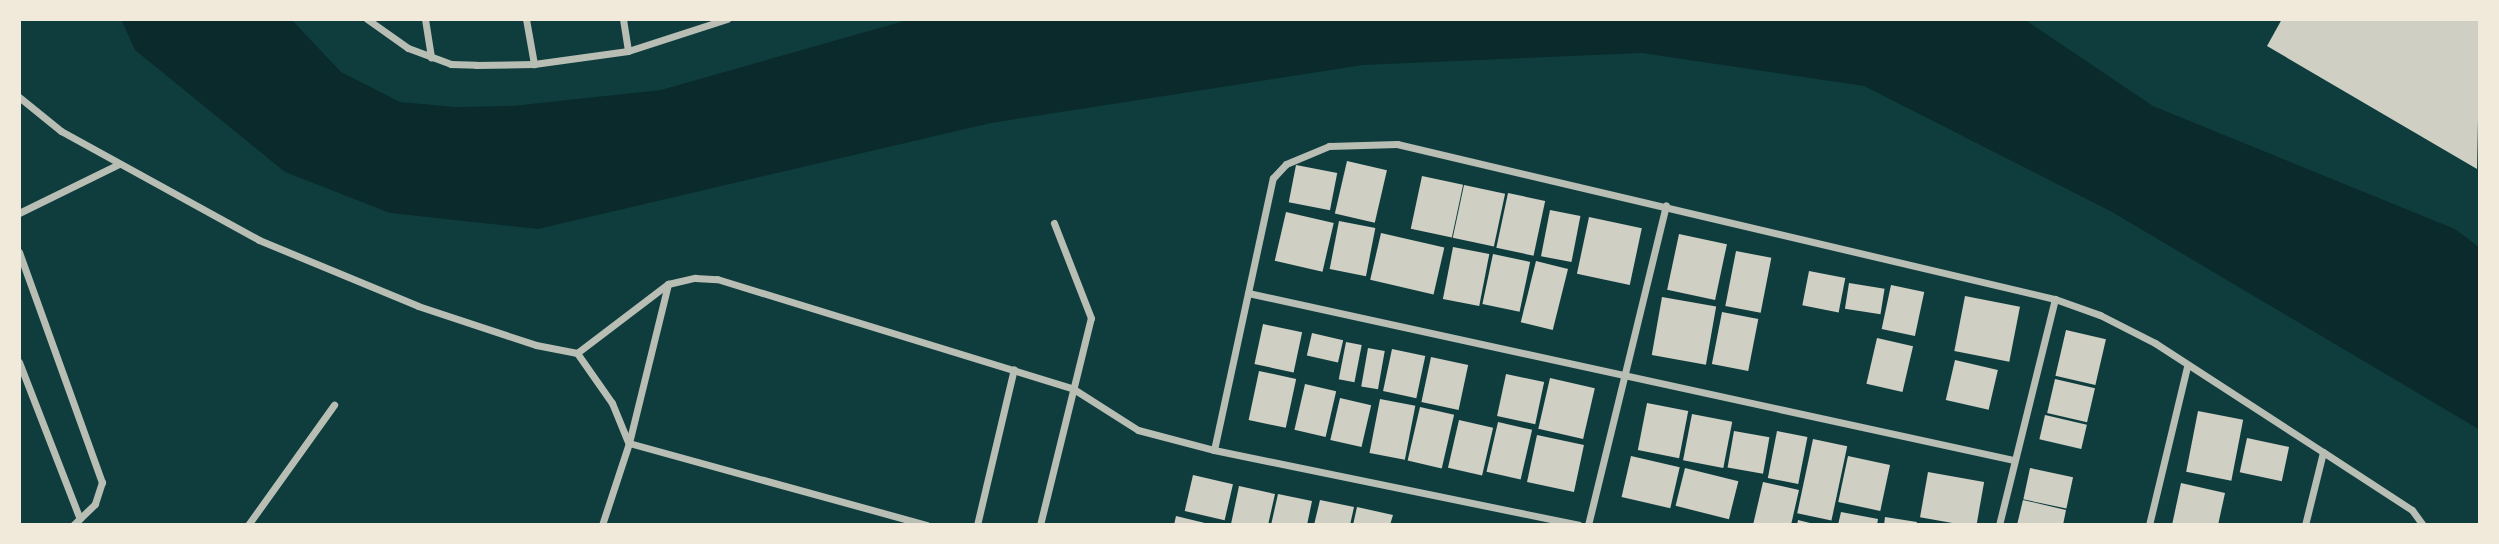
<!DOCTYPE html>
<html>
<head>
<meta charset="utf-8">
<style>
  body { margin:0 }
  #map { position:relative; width:2499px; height:544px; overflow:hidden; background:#0f3d3e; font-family:"Noto Serif",serif }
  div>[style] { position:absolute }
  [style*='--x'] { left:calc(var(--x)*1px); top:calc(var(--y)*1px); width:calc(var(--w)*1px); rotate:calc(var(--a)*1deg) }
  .water>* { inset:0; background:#0a2a2b }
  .building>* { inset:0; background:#cfcfc3; transform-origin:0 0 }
  .minor>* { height:7px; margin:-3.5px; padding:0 3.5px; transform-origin:3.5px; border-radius:3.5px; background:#b8beb3 }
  span { translate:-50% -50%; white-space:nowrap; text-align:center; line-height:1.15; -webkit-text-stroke:5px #f1e9da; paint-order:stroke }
  .frame { position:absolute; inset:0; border:21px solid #f1e9da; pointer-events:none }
</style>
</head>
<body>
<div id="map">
  <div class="water">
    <i style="clip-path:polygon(121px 19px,291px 19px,341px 72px,400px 102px,455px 107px,512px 106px,661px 90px,911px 19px,2024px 19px,2153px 106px,2455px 229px,2480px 248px,2480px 430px,2112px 212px,1864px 86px,1642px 53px,1363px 65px,991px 123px,538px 229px,390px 213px,285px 172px,135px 50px)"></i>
  </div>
  <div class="building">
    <i style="clip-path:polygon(2282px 19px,2480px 19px,2477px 169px,2267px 46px)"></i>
    <i style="left:1347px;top:161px;width:41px;height:54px;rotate:13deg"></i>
    <i style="left:1296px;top:165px;width:42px;height:38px;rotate:11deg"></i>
    <i style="left:1422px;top:176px;width:42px;height:54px;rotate:12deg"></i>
    <i style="left:1464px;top:185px;width:42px;height:54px;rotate:12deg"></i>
    <i style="left:1508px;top:193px;width:38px;height:56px;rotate:12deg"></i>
    <i style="left:1550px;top:210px;width:31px;height:47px;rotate:11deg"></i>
    <i style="left:1286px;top:212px;width:49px;height:50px;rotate:13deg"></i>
    <i style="left:1589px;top:217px;width:54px;height:58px;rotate:12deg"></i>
    <i style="left:1339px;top:221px;width:37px;height:49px;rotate:11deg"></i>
    <i style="left:1381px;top:233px;width:65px;height:48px;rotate:13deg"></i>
    <i style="left:1679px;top:234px;width:49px;height:57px;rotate:12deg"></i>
    <i style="left:1453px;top:247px;width:37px;height:53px;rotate:11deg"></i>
    <i style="left:1736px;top:251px;width:36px;height:56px;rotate:11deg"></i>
    <i style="left:1493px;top:254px;width:38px;height:51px;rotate:12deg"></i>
    <i style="left:1536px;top:261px;width:33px;height:63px;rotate:14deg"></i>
    <i style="left:1809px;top:271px;width:37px;height:35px;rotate:11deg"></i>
    <i style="left:1849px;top:283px;width:36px;height:26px;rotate:9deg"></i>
    <i style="left:1891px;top:285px;width:34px;height:45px;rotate:12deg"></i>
    <i style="left:1965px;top:296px;width:56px;height:56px;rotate:11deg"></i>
    <i style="left:1662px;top:297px;width:55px;height:59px;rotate:10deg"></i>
    <i style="left:1722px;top:312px;width:37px;height:53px;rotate:11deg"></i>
    <i style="left:1263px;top:324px;width:40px;height:41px;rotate:12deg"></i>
    <i style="left:2066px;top:330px;width:41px;height:47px;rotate:13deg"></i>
    <i style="left:1312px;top:333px;width:32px;height:23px;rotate:13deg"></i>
    <i style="left:1877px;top:338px;width:37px;height:47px;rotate:13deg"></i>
    <i style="left:1346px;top:342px;width:16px;height:38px;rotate:11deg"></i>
    <i style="left:1368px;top:348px;width:17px;height:39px;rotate:10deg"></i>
    <i style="left:1392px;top:349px;width:34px;height:43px;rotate:12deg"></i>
    <i style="left:1431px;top:357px;width:38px;height:46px;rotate:12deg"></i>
    <i style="left:1955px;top:360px;width:44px;height:41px;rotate:13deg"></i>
    <i style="left:1259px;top:371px;width:38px;height:50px;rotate:12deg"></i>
    <i style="left:1506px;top:374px;width:39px;height:43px;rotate:12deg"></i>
    <i style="left:1550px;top:378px;width:46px;height:52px;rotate:13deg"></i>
    <i style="left:2055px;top:379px;width:41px;height:35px;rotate:13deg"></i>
    <i style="left:1305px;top:384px;width:32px;height:47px;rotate:13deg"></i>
    <i style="left:1340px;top:398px;width:32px;height:43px;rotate:13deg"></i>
    <i style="left:1380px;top:399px;width:36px;height:55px;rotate:11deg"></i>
    <i style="left:1647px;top:403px;width:42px;height:48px;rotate:11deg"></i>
    <i style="left:1420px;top:407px;width:35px;height:55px;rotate:13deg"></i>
    <i style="left:2198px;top:411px;width:46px;height:62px;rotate:11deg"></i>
    <i style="left:1692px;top:414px;width:41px;height:47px;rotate:11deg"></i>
    <i style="left:2045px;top:415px;width:43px;height:25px;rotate:13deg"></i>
    <i style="left:1459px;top:420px;width:35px;height:49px;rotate:13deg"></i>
    <i style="left:1498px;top:422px;width:35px;height:51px;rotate:13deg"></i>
    <i style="left:1734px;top:431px;width:36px;height:37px;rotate:10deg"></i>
    <i style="left:1777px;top:431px;width:31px;height:48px;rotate:11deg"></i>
    <i style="left:1537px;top:435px;width:48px;height:48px;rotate:12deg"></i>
    <i style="left:2247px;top:438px;width:43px;height:35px;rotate:12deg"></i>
    <i style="left:1813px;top:439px;width:35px;height:76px;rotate:12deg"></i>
    <i style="left:1631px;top:456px;width:50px;height:42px;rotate:13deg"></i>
    <i style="left:1848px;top:456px;width:43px;height:47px;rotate:12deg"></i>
    <i style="left:1685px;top:468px;width:55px;height:39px;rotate:14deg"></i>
    <i style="left:2030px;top:468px;width:44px;height:32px;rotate:12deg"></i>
    <i style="left:1928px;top:472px;width:57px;height:46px;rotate:10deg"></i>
    <i style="left:1193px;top:475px;width:41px;height:37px;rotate:13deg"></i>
    <i style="clip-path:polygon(1763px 482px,1799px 490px,1791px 525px,1753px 525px)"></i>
    <i style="clip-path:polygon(2181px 483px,2225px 493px,2218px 525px,2172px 525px)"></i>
    <i style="clip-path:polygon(1239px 486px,1275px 494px,1268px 525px,1231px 524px)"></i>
    <i style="clip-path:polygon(1278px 494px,1312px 501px,1307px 525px,1271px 525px)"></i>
    <i style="clip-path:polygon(1320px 500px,1354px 507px,1350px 525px,1314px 525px)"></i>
    <i style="clip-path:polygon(2023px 500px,2066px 510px,2063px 525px,2017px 525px)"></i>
    <i style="clip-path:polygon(1357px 507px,1393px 515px,1390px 525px,1353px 525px)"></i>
    <i style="clip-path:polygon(1841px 512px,1878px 519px,1877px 525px,1838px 525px)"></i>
    <i style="clip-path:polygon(1176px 516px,1209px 524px,1209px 525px,1174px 525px)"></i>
    <i style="clip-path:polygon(1885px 517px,1917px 522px,1916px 525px,1884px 525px)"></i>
    <i style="clip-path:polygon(1798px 520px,1814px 524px,1814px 525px,1797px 525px)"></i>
  </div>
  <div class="minor">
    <i style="--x:367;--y:19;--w:50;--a:35.3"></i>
    <i style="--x:408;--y:48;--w:46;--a:20.4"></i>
    <i style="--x:451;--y:64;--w:25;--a:2"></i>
    <i style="--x:476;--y:65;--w:58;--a:-1"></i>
    <i style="--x:534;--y:64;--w:95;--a:-7.9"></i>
    <i style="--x:628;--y:51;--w:104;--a:-17.9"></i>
    <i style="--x:425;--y:19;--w:39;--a:81"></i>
    <i style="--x:526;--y:19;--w:46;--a:79.9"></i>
    <i style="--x:623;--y:19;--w:32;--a:81"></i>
    <i style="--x:19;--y:97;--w:54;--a:39"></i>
    <i style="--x:61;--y:131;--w:226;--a:28.8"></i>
    <i style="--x:259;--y:240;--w:172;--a:22.5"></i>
    <i style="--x:418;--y:306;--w:124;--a:18.3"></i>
    <i style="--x:536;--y:345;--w:42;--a:11"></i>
    <i style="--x:577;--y:353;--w:61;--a:55"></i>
    <i style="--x:612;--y:403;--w:42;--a:67.7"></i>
    <i style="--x:19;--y:213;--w:111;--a:-26.1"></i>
    <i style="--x:19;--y:252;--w:245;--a:70.2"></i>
    <i style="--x:102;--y:482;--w:23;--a:108"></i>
    <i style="--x:95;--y:504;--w:30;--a:136"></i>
    <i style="--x:1248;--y:293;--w:783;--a:12.31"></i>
    <i style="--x:577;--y:353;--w:114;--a:-37.2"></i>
    <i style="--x:19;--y:362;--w:168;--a:68.8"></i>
    <i style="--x:629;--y:443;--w:309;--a:15.4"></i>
    <i style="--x:1214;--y:450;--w:278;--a:-77.8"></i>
    <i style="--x:1273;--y:178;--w:19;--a:-47"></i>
    <i style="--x:1286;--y:164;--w:47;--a:-22.7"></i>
    <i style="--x:1329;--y:146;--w:68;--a:-1.7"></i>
    <i style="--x:1397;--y:144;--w:676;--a:13.26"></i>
    <i style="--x:2055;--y:299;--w:48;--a:19.6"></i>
    <i style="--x:2100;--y:315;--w:62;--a:27"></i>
    <i style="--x:2155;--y:343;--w:200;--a:33"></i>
    <i style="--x:2323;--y:452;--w:106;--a:33.1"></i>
    <i style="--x:2412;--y:510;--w:19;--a:54"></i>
    <i style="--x:248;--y:525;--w:148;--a:-54.4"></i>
    <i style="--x:602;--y:525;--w:86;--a:-71.8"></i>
    <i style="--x:629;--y:443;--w:164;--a:-76.2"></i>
    <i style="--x:668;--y:284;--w:28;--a:-13"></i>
    <i style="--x:695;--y:278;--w:22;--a:3"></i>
    <i style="--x:717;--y:279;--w:371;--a:17.1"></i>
    <i style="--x:1072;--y:388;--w:78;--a:32.5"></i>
    <i style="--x:1138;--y:430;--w:79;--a:14.7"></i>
    <i style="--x:1214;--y:450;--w:372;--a:11.6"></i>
    <i style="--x:977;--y:525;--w:160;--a:-76.7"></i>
    <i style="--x:1040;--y:525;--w:213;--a:-76.2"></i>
    <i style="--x:1091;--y:318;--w:102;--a:-111.3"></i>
    <i style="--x:1588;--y:525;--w:329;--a:-76.3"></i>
    <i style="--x:1999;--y:525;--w:233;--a:-76.1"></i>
    <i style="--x:2149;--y:525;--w:163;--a:-76.5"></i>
    <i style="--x:2305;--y:525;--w:75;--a:-76.1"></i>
  </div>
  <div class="frame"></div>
</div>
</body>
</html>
